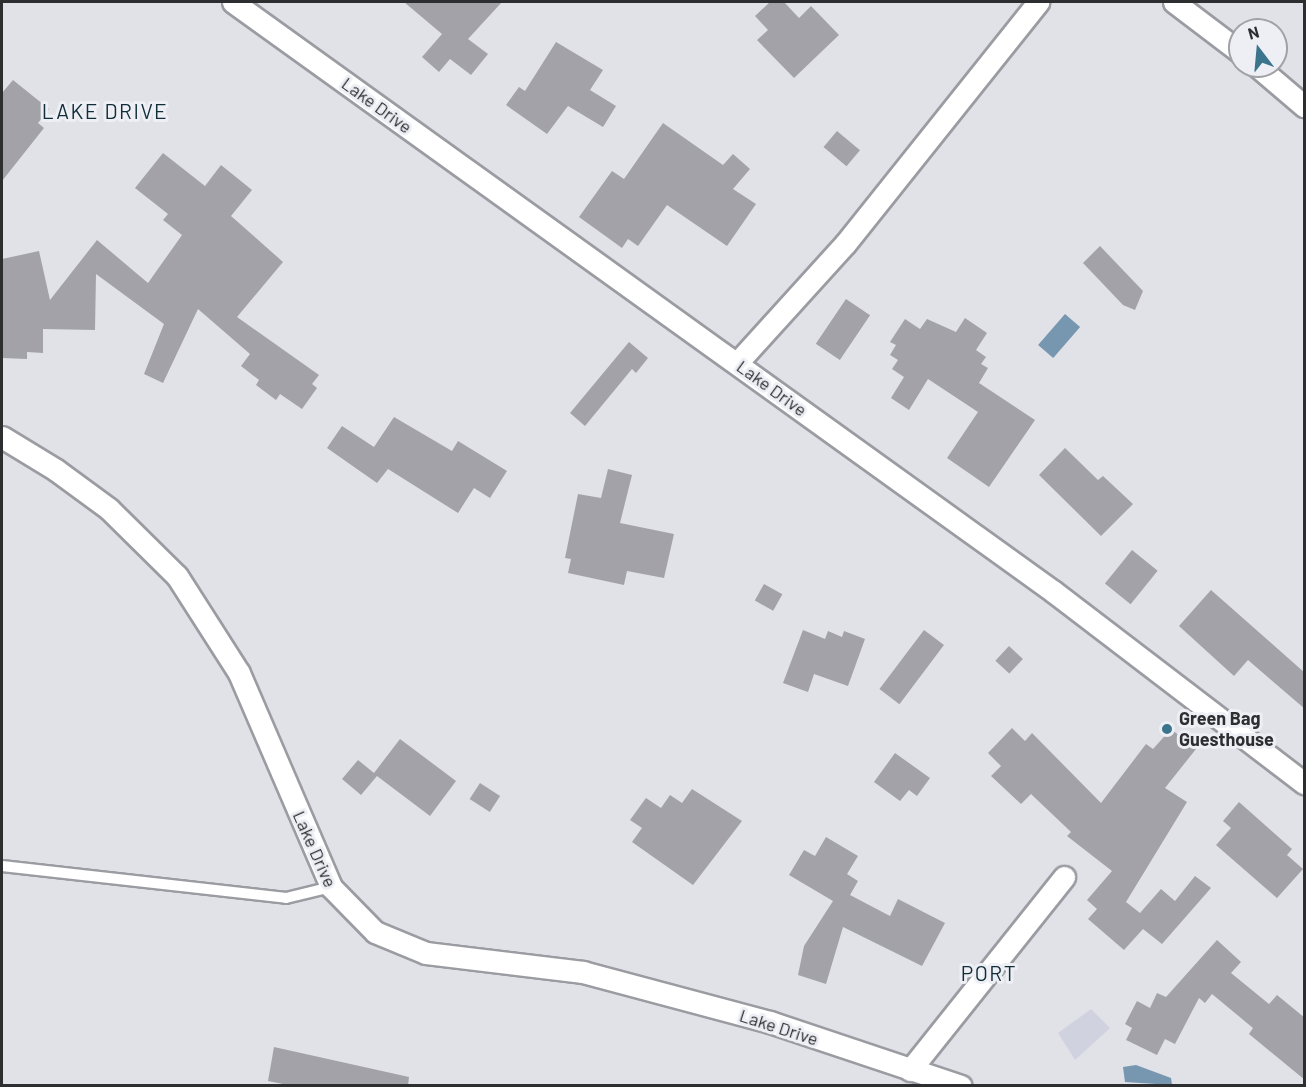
<!DOCTYPE html>
<html>
<head>
<meta charset="utf-8">
<style>
  body { margin:0 }
  #map { position:relative; width:1306px; height:1087px; overflow:hidden; background:#e1e1e8; font-family:Barlow,sans-serif }
  div>[style] { position:absolute }
  [style*='--x'] { left:calc(var(--x)*1px); top:calc(var(--y)*1px); width:calc(var(--w)*1px); rotate:calc(var(--a)*1deg) }
  .built>* { inset:0; background:#d0d2df }
  .water>* { inset:0; background:#7796b0; transform-origin:0 0 }
  .building>* { inset:0; background:#a3a2a8; transform-origin:0 0 }
  .roads { filter:drop-shadow(2px 0 #9b9ca2) drop-shadow(-2px 0 #9b9ca2) drop-shadow(0 2px #9b9ca2) drop-shadow(0 -2px #9b9ca2) }
  .service>* { height:10px; margin:-5px; padding:0 5px; transform-origin:5px; border-radius:5px; background:#fff }
  .minor>* { height:21px; margin:-10.5px; padding:0 10.5px; transform-origin:10.5px; border-radius:10.5px; background:#fff }
  .dots>* { width:16px; height:16px; translate:-50% -50%; box-sizing:border-box; border:3px solid #eeeff5; border-radius:50% }
  span { translate:-50% -50%; white-space:nowrap; text-align:center; line-height:1.15; -webkit-text-stroke:6px #eeeff5; paint-order:stroke }
  .street-label { font-size:18px; color:#2d2e30 }
  .poi-label { font-size:18px; color:#2d2e30; font-weight:700 }
  .left { translate:0 -50%; text-align:left }
  .quarter-label { font-size:21px; color:#112d38; letter-spacing:1.5px }
  .frame { position:absolute; inset:0; border:3px solid #2d2e30; pointer-events:none }
  .north { position:absolute; left:1228px; top:18px; width:60px; height:60px; box-sizing:border-box; background:#eeeff5; border:2px solid #a1a2a6; border-radius:50%; rotate:344deg; font-size:16px; font-weight:700; line-height:24px; text-align:center; color:#2d2e30 }
  .north::after { content:''; display:block; margin:auto; width:21px; height:27px; background:#3a758d; clip-path:polygon(50% 0,100% 100%,50% 72%,0 100%) }
</style>
</head>
<body>
<div id="map">
  <div class="built">
    <i style="clip-path:polygon(1091px 1009px,1110px 1028px,1075px 1060px,1058px 1033px)"></i>
  </div>
  <div class="water">
    <i style="left:1065px;top:314px;width:20px;height:41px;rotate:41deg"></i>
    <i style="clip-path:polygon(1136px 1065px,1171px 1078px,1172px 1085px,1125px 1082px,1123px 1067px)"></i>
  </div>
  <div class="building">
    <i style="clip-path:polygon(404px 2px,502px 2px,468px 39px,488px 54px,471px 75px,450px 59px,439px 72px,422px 57px,442px 34px)"></i>
    <i style="clip-path:polygon(770px 2px,784px 2px,799px 18px,811px 6px,839px 35px,794px 78px,757px 40px,768px 30px,755px 16px)"></i>
    <i style="clip-path:polygon(556px 42px,603px 70px,590px 90px,616px 106px,603px 127px,568px 106px,547px 134px,506px 105px,519px 87px,525px 91px)"></i>
    <i style="clip-path:polygon(13px 80px,49px 109px,38px 123px,44px 128px,2px 181px,2px 93px)"></i>
    <i style="clip-path:polygon(663px 123px,723px 165px,733px 154px,750px 169px,733px 189px,756px 204px,727px 246px,667px 205px,638px 246px,628px 239px,622px 248px,579px 217px,612px 171px,624px 179px)"></i>
    <i style="left:837px;top:131px;width:30px;height:21px;rotate:40deg"></i>
    <i style="clip-path:polygon(163px 153px,205px 186px,221px 165px,252px 190px,231px 216px,283px 262px,237px 317px,319px 375px,312px 384px,317px 388px,302px 409px,280px 394px,276px 400px,256px 385px,259px 380px,241px 366px,250px 354px,198px 309px,163px 383px,144px 374px,164px 324px,96px 274px,95px 330px,43px 329px,43px 353px,27px 352px,27px 359px,2px 358px,2px 259px,39px 251px,50px 300px,97px 240px,148px 283px,182px 235px,163px 220px,168px 214px,135px 188px)"></i>
    <i style="clip-path:polygon(1100px 246px,1143px 291px,1135px 310px,1123px 305px,1083px 263px)"></i>
    <i style="left:846px;top:299px;width:29px;height:54px;rotate:34deg"></i>
    <i style="clip-path:polygon(965px 318px,987px 333px,976px 350px,986px 357px,981px 364px,988px 368px,979px 383px,1035px 420px,989px 487px,947px 458px,978px 412px,928px 379px,909px 410px,891px 398px,904px 377px,892px 369px,898px 360px,890px 355px,896px 345px,890px 342px,905px 319px,920px 329px,927px 319px,956px 332px)"></i>
    <i style="clip-path:polygon(629px 342px,648px 358px,636px 373px,632px 369px,585px 426px,570px 413px)"></i>
    <i style="clip-path:polygon(394px 417px,452px 451px,458px 441px,507px 471px,490px 498px,474px 488px,458px 513px,388px 469px,377px 483px,327px 448px,342px 426px,374px 447px)"></i>
    <i style="clip-path:polygon(1065px 448px,1098px 480px,1103px 476px,1133px 504px,1101px 536px,1039px 475px)"></i>
    <i style="clip-path:polygon(608px 469px,632px 475px,620px 523px,674px 534px,664px 578px,627px 571px,624px 585px,568px 573px,571px 559px,565px 558px,578px 494px,601px 498px)"></i>
    <i style="left:1132px;top:550px;width:33px;height:43px;rotate:39deg"></i>
    <i style="left:764px;top:584px;width:21px;height:19px;rotate:29deg"></i>
    <i style="clip-path:polygon(1211px 590px,1305px 673px,1305px 709px,1248px 660px,1234px 676px,1179px 626px)"></i>
    <i style="clip-path:polygon(803px 630px,825px 639px,828px 631px,842px 637px,844px 631px,865px 639px,848px 686px,814px 674px,808px 692px,783px 683px)"></i>
    <i style="left:924px;top:630px;width:25px;height:74px;rotate:37deg"></i>
    <i style="left:1009px;top:646px;width:19px;height:20px;rotate:43deg"></i>
    <i style="clip-path:polygon(1012px 728px,1025px 741px,1032px 733px,1101px 803px,1146px 744px,1153px 749px,1171px 729px,1196px 749px,1165px 788px,1187px 802px,1126px 902px,1140px 913px,1161px 889px,1175px 901px,1195px 876px,1211px 888px,1162px 944px,1143px 929px,1124px 950px,1088px 919px,1097px 909px,1087px 900px,1112px 871px,1067px 836px,1071px 832px,1031px 794px,1021px 804px,991px 776px,1001px 766px,988px 753px)"></i>
    <i style="clip-path:polygon(400px 739px,456px 781px,430px 816px,377px 776px,361px 795px,342px 779px,358px 760px,374px 773px)"></i>
    <i style="clip-path:polygon(895px 753px,930px 778px,917px 796px,909px 790px,900px 801px,874px 782px)"></i>
    <i style="left:480px;top:783px;width:24px;height:19px;rotate:33deg"></i>
    <i style="clip-path:polygon(692px 789px,742px 821px,693px 885px,632px 842px,642px 828px,630px 820px,646px 798px,661px 808px,670px 795px,682px 803px)"></i>
    <i style="clip-path:polygon(1239px 802px,1292px 849px,1287px 855px,1303px 869px,1277px 898px,1216px 845px,1231px 828px,1223px 821px)"></i>
    <i style="clip-path:polygon(826px 837px,858px 856px,847px 874px,858px 881px,850px 895px,890px 916px,898px 899px,945px 923px,922px 966px,843px 927px,826px 984px,798px 975px,804px 946px,833px 901px,789px 875px,804px 850px,815px 856px)"></i>
    <i style="clip-path:polygon(1217px 940px,1241px 962px,1231px 973px,1269px 1004px,1277px 995px,1305px 1018px,1305px 1080px,1249px 1034px,1253px 1028px,1212px 994px,1205px 1003px,1199px 998px,1175px 1044px,1165px 1039px,1157px 1055px,1126px 1040px,1132px 1028px,1125px 1024px,1137px 1001px,1150px 1008px,1157px 993px,1166px 997px)"></i>
    <i style="clip-path:polygon(274px 1047px,409px 1077px,408px 1086px,293px 1086px,268px 1081px)"></i>
  </div>
  <div class="roads">
    <div class="service">
      <i style="--x:2;--y:866;--w:286;--a:6.4"></i>
      <i style="--x:286;--y:898;--w:46;--a:-13.7"></i>
    </div>
    <div class="minor">
      <i style="--x:233;--y:2;--w:1011;--a:35.7"></i>
      <i style="--x:1054;--y:592;--w:315;--a:37.4"></i>
      <i style="--x:1174;--y:2;--w:83;--a:37.1"></i>
      <i style="--x:1257;--y:66;--w:62;--a:40.4"></i>
      <i style="--x:737;--y:363;--w:161;--a:-47.8"></i>
      <i style="--x:845;--y:244;--w:310;--a:-51.4"></i>
      <i style="--x:2;--y:437;--w:63;--a:31.4"></i>
      <i style="--x:56;--y:470;--w:66;--a:36.3"></i>
      <i style="--x:109;--y:509;--w:95;--a:44.6"></i>
      <i style="--x:177;--y:576;--w:115;--a:57.4"></i>
      <i style="--x:239;--y:673;--w:233;--a:66.7"></i>
      <i style="--x:331;--y:887;--w:63;--a:45.6"></i>
      <i style="--x:375;--y:932;--w:55;--a:22.4"></i>
      <i style="--x:426;--y:953;--w:158;--a:6.9"></i>
      <i style="--x:583;--y:972;--w:194;--a:15"></i>
      <i style="--x:770;--y:1022;--w:201;--a:18.5"></i>
      <i style="--x:910;--y:1070;--w:247;--a:-51.4"></i>
    </div>
  </div>
  <div class="dots">
    <i style="left:1167px;top:729px;background:#3a758d"></i>
  </div>
  <div class="street-label">
    <span style="left:377px;top:105px;rotate:36deg">Lake Drive</span>
    <span style="left:772px;top:388px;rotate:36deg">Lake Drive</span>
    <span style="left:315px;top:849px;rotate:66deg">Lake Drive</span>
    <span style="left:779px;top:1027px;rotate:18deg">Lake Drive</span>
  </div>
  <div class="poi-label">
    <span class="left" style="left:1179px;top:729px">Green Bag<br>Guesthouse</span>
  </div>
  <div class="quarter-label">
    <span style="left:105px;top:111px">LAKE DRIVE</span>
    <span style="left:989px;top:973px">PORT</span>
  </div>
  <div class="frame"></div>
  <div class="north">N</div>
</div>
</body>
</html>
